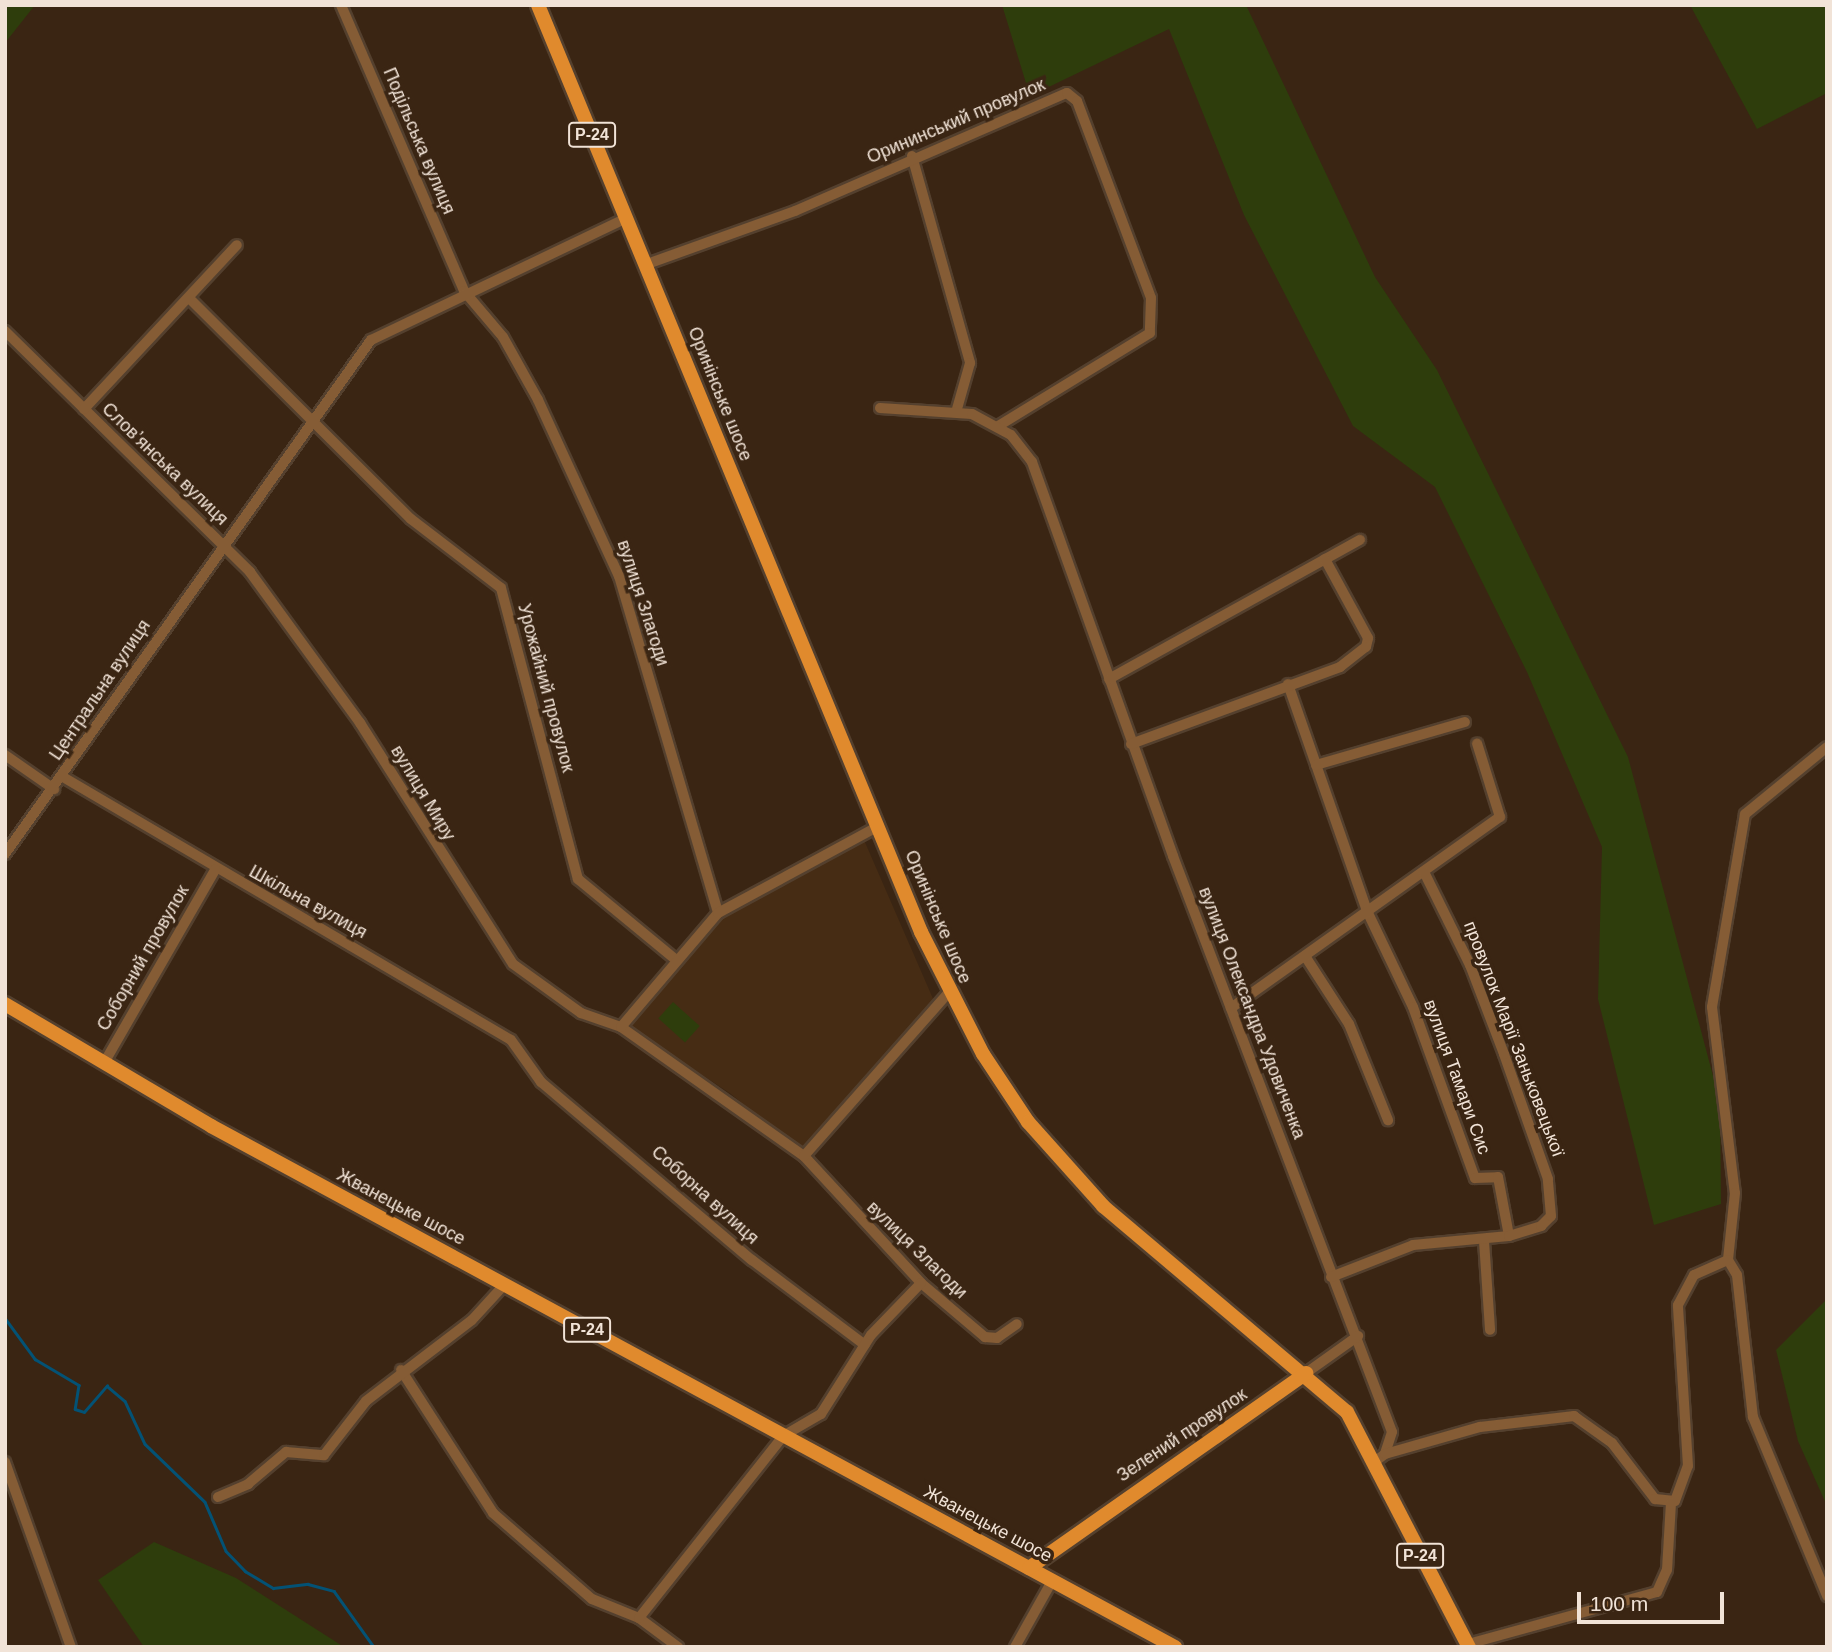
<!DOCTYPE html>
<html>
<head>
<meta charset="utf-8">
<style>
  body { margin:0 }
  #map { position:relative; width:1832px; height:1652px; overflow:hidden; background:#3a2513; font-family:Helvetica,sans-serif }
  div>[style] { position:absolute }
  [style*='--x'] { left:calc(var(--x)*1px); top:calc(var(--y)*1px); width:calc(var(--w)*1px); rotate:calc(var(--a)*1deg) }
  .built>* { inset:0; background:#462c14 }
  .green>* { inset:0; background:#2e3d0c; transform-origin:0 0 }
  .stream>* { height:2.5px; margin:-1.25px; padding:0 1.25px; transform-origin:1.25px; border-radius:1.25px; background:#035275 }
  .roads { filter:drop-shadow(2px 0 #54402e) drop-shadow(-2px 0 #54402e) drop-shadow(0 2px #54402e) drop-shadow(0 -2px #54402e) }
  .minor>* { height:10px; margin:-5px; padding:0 5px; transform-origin:5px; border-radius:5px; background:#855c35 }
  .major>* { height:14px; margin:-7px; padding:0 7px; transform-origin:7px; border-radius:7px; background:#e08a2d }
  span { translate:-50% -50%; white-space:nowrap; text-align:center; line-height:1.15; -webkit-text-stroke:7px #3a2513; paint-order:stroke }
  .shield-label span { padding:2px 5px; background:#3a2513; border:2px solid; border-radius:5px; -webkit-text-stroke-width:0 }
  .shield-label { font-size:16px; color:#f1e3d7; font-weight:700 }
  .street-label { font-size:18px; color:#f1e3d7 }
  .frame { position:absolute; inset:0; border:7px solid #f1e3d7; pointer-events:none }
  .scale { position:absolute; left:1577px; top:1592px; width:147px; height:32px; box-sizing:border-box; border:4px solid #f1e3d7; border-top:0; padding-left:9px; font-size:21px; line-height:24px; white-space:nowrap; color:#f1e3d7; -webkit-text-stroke:5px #3a2513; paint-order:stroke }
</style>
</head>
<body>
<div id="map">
  <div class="built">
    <i style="clip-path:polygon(864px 840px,934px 1001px,800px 1151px,731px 1094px,628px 1026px,721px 917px)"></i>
  </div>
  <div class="green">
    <i style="clip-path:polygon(5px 5px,35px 5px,5px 43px)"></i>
    <i style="clip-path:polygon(1002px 5px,1246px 5px,1375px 277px,1437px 370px,1628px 757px,1720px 1102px,1721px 1204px,1654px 1225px,1598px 999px,1602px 847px,1527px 672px,1435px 487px,1353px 426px,1244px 215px,1169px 29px,1030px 96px)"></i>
    <i style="clip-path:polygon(1690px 5px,1827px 5px,1827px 93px,1757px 129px)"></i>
    <i style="left:673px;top:1002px;width:36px;height:22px;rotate:42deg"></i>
    <i style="clip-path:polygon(1827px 1299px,1827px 1506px,1798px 1441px,1776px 1350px)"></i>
    <i style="clip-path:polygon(154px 1542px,236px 1578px,344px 1647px,144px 1647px,98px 1580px)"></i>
  </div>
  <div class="stream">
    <i style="--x:5;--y:1318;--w:51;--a:53.8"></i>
    <i style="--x:35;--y:1359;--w:51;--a:30.6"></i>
    <i style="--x:79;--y:1385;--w:24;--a:99"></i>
    <i style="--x:75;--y:1409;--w:9;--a:18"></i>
    <i style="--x:84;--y:1412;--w:35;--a:-49"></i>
    <i style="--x:107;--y:1386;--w:23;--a:40"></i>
    <i style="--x:125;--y:1401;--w:47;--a:65.1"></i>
    <i style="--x:145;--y:1444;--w:83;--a:44"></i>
    <i style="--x:205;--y:1502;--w:53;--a:66.8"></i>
    <i style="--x:226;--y:1551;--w:28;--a:46"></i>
    <i style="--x:245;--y:1571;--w:33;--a:31"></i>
    <i style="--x:273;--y:1588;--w:35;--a:-7"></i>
    <i style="--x:308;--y:1584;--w:27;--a:15"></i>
    <i style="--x:334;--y:1591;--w:69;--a:54.5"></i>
  </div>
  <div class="roads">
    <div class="minor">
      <i style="--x:341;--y:5;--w:311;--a:66.7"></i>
      <i style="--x:464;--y:291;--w:60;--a:49.7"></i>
      <i style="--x:503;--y:337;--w:72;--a:60.9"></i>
      <i style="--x:538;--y:400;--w:194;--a:65.3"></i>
      <i style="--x:619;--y:576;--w:351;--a:73.6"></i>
      <i style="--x:912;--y:156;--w:215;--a:74.3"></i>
      <i style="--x:970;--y:363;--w:48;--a:105.8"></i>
      <i style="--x:647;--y:264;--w:157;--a:-19.7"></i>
      <i style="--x:795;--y:211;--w:296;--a:-23.5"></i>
      <i style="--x:1067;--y:93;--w:13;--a:39"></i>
      <i style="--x:1077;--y:101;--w:210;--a:69.4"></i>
      <i style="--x:1151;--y:298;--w:35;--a:92"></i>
      <i style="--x:1150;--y:333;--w:178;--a:148.5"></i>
      <i style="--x:191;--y:300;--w:310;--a:44.9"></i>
      <i style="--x:411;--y:519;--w:113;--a:37.5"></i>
      <i style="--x:501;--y:588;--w:301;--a:75.2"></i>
      <i style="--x:578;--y:879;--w:124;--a:39.5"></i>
      <i style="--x:5;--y:331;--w:344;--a:44.5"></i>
      <i style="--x:250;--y:572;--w:187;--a:53.9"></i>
      <i style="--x:360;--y:723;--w:285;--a:57.6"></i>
      <i style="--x:513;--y:964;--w:84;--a:35.8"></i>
      <i style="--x:581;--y:1013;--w:42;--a:19.3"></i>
      <i style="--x:621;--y:1027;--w:224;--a:35.2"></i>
      <i style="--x:804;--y:1156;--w:173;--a:47.3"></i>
      <i style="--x:921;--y:1283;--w:84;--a:40.2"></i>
      <i style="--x:985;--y:1337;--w:12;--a:5"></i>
      <i style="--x:997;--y:1338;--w:24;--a:-35"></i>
      <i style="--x:880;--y:408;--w:92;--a:3.7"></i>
      <i style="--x:972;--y:414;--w:44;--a:28.3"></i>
      <i style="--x:1011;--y:435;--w:34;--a:52"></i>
      <i style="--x:1032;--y:462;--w:418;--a:70.3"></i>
      <i style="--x:1173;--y:856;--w:616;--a:69.18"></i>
      <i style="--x:1392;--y:1432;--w:23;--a:108"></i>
      <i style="--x:1385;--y:1454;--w:15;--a:143"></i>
      <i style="--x:84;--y:409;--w:224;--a:-47"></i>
      <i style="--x:1109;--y:679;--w:287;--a:-29"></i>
      <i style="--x:1288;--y:684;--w:240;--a:70.8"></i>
      <i style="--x:1367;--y:911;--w:106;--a:64.4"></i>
      <i style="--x:1413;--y:1007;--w:182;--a:70.1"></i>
      <i style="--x:1475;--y:1178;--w:23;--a:-2"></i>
      <i style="--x:1498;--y:1177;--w:60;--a:79.4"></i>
      <i style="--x:1131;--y:744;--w:223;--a:-20.2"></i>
      <i style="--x:1340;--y:667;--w:33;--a:-38"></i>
      <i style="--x:1366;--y:647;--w:9;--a:-77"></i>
      <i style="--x:1368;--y:638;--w:90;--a:-118.6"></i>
      <i style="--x:1827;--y:747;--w:106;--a:140.7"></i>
      <i style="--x:1745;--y:814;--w:196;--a:99.7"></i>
      <i style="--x:1712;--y:1007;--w:187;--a:83"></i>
      <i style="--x:1735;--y:1193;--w:67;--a:96"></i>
      <i style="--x:1728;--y:1260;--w:17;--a:59"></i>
      <i style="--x:1737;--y:1275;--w:143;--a:83.6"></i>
      <i style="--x:1753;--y:1417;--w:194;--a:67.5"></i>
      <i style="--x:5;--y:755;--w:60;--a:34.8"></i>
      <i style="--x:1316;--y:765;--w:155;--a:-16.1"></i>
      <i style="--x:63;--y:777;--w:519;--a:30.42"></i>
      <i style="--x:511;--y:1040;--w:52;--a:54.5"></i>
      <i style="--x:541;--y:1082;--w:276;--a:40.2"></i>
      <i style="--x:752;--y:1260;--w:141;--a:37"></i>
      <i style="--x:5;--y:854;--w:631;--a:-54.55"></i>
      <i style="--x:371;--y:340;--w:284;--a:-25.5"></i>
      <i style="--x:1305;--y:956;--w:81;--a:57.1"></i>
      <i style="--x:1349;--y:1024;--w:104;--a:67.9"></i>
      <i style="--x:1231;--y:1008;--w:330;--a:-35.4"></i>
      <i style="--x:1500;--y:817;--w:77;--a:-107.3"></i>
      <i style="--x:621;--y:1027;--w:150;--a:-49.6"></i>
      <i style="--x:718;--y:913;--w:183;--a:-28.4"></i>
      <i style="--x:104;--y:1063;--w:223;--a:-60.1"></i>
      <i style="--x:804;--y:1156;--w:219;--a:-48.5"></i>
      <i style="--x:1484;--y:1241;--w:89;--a:86.1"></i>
      <i style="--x:1331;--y:1277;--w:88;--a:-21.3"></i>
      <i style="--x:1413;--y:1245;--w:96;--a:-5.4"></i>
      <i style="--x:1509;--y:1236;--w:34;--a:-17"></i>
      <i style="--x:1541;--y:1226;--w:14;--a:-45"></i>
      <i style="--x:1551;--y:1216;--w:37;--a:-95"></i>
      <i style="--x:1548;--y:1179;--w:133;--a:-109.4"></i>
      <i style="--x:1504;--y:1054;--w:95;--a:-110.9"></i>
      <i style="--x:1470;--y:965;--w:104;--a:-116.3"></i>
      <i style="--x:401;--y:1370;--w:170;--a:57.2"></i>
      <i style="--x:493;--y:1513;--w:131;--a:41"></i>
      <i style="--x:592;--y:1599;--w:51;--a:22"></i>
      <i style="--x:639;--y:1618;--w:49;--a:36.6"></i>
      <i style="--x:1306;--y:1373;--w:64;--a:-35.4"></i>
      <i style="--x:1385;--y:1454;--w:99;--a:-15.9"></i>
      <i style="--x:1480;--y:1427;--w:95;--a:-6.7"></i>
      <i style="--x:1574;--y:1416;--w:47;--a:35.4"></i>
      <i style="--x:1612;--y:1443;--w:71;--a:52.5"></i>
      <i style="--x:1655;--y:1499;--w:20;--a:6"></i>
      <i style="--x:1675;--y:1501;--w:37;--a:-70"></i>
      <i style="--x:1688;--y:1466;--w:161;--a:-93.6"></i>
      <i style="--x:1678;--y:1305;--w:34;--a:-62"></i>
      <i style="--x:1694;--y:1275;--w:37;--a:-24"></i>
      <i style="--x:5;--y:1462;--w:196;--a:70.4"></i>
      <i style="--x:218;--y:1497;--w:33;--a:-23"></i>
      <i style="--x:248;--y:1484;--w:50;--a:-40.1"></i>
      <i style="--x:286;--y:1452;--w:38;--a:5"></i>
      <i style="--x:324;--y:1455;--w:68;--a:-52.1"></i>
      <i style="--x:366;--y:1401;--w:133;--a:-37.4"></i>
      <i style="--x:472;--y:1320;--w:47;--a:-47.6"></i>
      <i style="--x:639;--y:1618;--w:232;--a:-51.6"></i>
      <i style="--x:783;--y:1436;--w:44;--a:-30.1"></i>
      <i style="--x:821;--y:1414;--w:93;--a:-57.7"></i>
      <i style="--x:871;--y:1335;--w:72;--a:-46.1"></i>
      <i style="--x:1468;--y:1644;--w:196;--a:-15.4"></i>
      <i style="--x:1657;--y:1592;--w:24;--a:-66"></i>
      <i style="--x:1667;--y:1570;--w:68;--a:-86.6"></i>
      <i style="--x:1015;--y:1647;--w:76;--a:-60.7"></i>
    </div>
    <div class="major">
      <i style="--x:538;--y:5;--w:1003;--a:67.55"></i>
      <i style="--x:921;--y:932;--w:137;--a:63.1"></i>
      <i style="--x:983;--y:1054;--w:82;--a:56.5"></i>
      <i style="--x:1028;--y:1122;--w:113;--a:48.2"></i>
      <i style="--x:1103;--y:1206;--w:319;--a:40.2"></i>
      <i style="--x:1347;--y:1412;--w:265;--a:62.6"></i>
      <i style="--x:5;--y:1004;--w:239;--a:30.6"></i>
      <i style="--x:211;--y:1126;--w:1096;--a:28.39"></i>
      <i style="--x:1029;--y:1568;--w:339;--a:-35.1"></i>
    </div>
  </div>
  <div class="shield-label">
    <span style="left:592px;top:135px">Р-24</span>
    <span style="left:587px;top:1330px">Р-24</span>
    <span style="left:1420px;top:1556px">Р-24</span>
  </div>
  <div class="street-label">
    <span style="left:956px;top:121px;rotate:-23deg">Орининський провулок</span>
    <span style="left:419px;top:141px;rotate:67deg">Подільська вулиця</span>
    <span style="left:720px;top:394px;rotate:68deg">Оринінське шосе</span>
    <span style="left:165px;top:464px;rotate:44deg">Словʼянська вулиця</span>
    <span style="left:643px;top:603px;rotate:72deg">вулиця Злагоди</span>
    <span style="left:546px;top:688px;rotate:75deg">Урожайний провулок</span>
    <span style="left:100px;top:690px;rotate:-56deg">Центральна вулиця</span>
    <span style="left:423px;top:793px;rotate:59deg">вулиця Миру</span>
    <span style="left:308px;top:902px;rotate:29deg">Шкільна вулиця</span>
    <span style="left:938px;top:917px;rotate:67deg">Оринінське шосе</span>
    <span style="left:143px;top:958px;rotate:-60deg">Соборний провулок</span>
    <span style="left:1252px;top:1013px;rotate:69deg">вулиця Олександра Удовиченка</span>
    <span style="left:1514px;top:1039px;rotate:69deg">провулок Марії Заньковецької</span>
    <span style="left:1457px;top:1077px;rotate:70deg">вулиця Тамари Сис</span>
    <span style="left:705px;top:1195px;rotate:42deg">Соборна вулиця</span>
    <span style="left:401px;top:1207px;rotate:28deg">Жванецьке шосе</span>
    <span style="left:917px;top:1250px;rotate:44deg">вулиця Злагоди</span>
    <span style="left:1182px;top:1435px;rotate:-34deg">Зелений провулок</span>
    <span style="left:988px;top:1524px;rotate:28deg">Жванецьке шосе</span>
  </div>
  <div class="frame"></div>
  <div class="scale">100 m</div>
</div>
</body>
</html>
